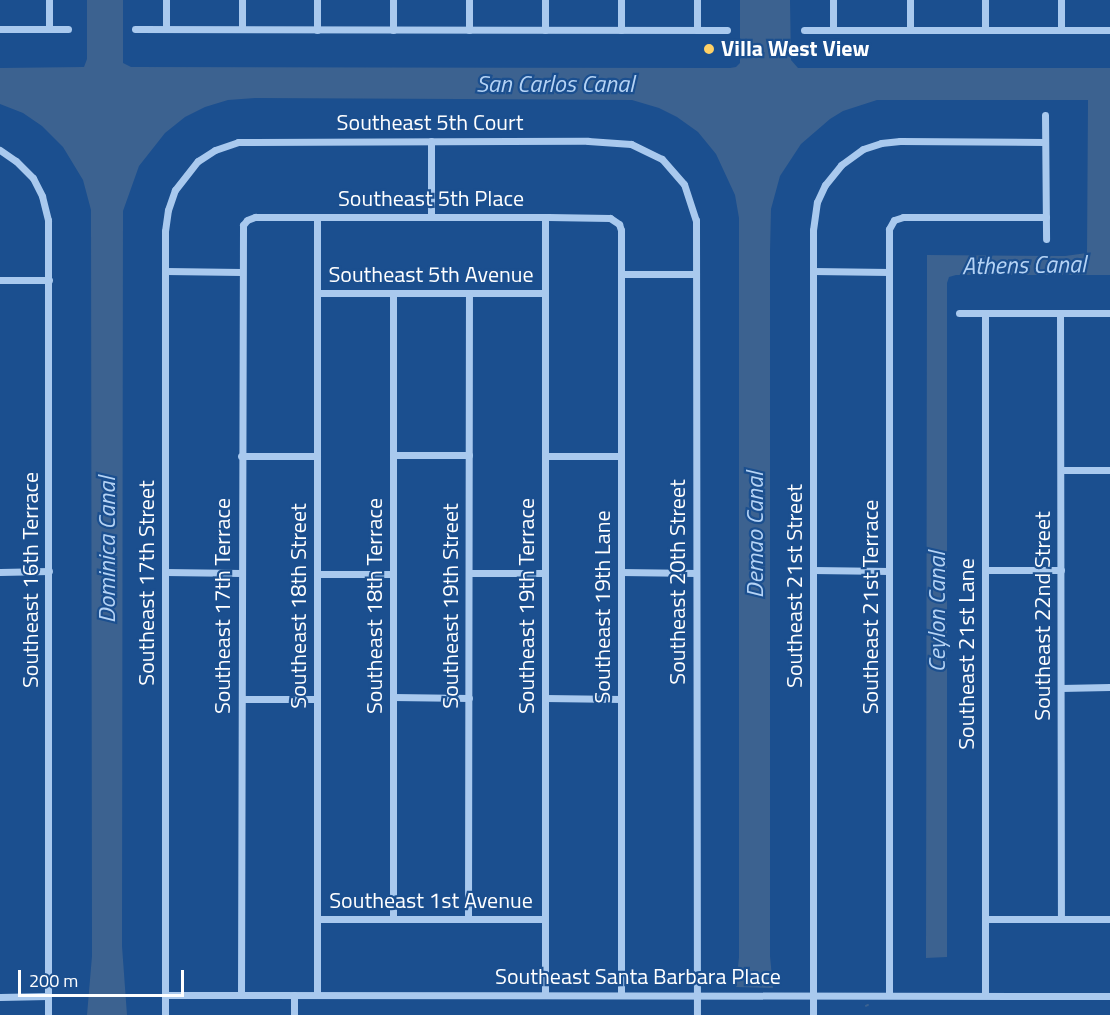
<!DOCTYPE html>
<html>
<head>
<meta charset="utf-8">
<style>
  body { margin:0 }
  #map { position:relative; width:1110px; height:1015px; overflow:hidden; background:#1b4f8f; font-family:"Titillium Web",sans-serif }
  div>[style] { position:absolute }
  [style*='--x'] { left:calc(var(--x)*1px); top:calc(var(--y)*1px); width:calc(var(--w)*1px); rotate:calc(var(--a)*1deg) }
  .water>* { inset:0; background:#3c6290 }
  .stream>* { height:1.5px; margin:-0.75px; padding:0 0.75px; transform-origin:0.75px; border-radius:0.75px; background:#3c6290 }
  .minor>* { height:7px; margin:-3.5px; padding:0 3.5px; transform-origin:3.5px; border-radius:3.5px; background:#a9c9ee }
  .dots>* { width:16px; height:16px; translate:-50% -50%; box-sizing:border-box; border:3px solid #1b4f8f; border-radius:50% }
  span { translate:-50% -50%; white-space:nowrap; text-align:center; line-height:1.15; -webkit-text-stroke:4.5px #1b4f8f; paint-order:stroke }
  .poi-label { font-size:22px; color:#fff; font-weight:700 }
  .left { translate:0 -50%; text-align:left }
  .street-label { font-size:22px; color:#fff }
  .water-label { font-size:24px; color:#b5d3f5; font-style:italic }
  .scale { position:absolute; left:18px; top:970px; width:166px; height:27px; box-sizing:border-box; border:3px solid #fff; border-top:0; padding-left:8px; font-size:18px; line-height:21px; white-space:nowrap; color:#fff; -webkit-text-stroke:4px #1b4f8f; paint-order:stroke }
</style>
</head>
<body>
<div id="map">
  <div class="water">
    <i style="clip-path:polygon(87px 0,123px 0,123px 63px,131px 67px,730px 68px,736px 67px,740px 63px,740px 0,790px 0,791px 60px,798px 68px,1110px 68px,1110px 275px,956px 275px,949px 277px,947px 283px,947px 957px,926px 958px,927px 255px,1065px 256px,1087px 253px,1088px 100px,877px 100px,843px 111px,830px 119px,801px 144px,780px 176px,771px 209px,770px 252px,770px 956px,773px 988px,736px 987px,739px 957px,739px 218px,735px 195px,716px 154px,698px 132px,677px 117px,659px 108px,632px 100px,255px 98px,228px 100px,205px 107px,185px 117px,165px 133px,139px 166px,123px 211px,122px 946px,127px 1015px,87px 1015px,92px 956px,91px 210px,83px 180px,63px 147px,42px 126px,23px 113px,0 104px,0 68px,84px 67px,87px 59px)"></i>
  </div>
  <div class="stream">
    <i style="--x:866;--y:1006;--w:2;--a:-27"></i>
  </div>
  <div class="minor">
    <i style="--x:49;--y:0;--w:29;--a:90"></i>
    <i style="--x:242;--y:0;--w:29;--a:90"></i>
    <i style="--x:317;--y:0;--w:30;--a:90"></i>
    <i style="--x:393;--y:0;--w:30;--a:90"></i>
    <i style="--x:469;--y:0;--w:30;--a:90"></i>
    <i style="--x:545;--y:0;--w:30;--a:90"></i>
    <i style="--x:621;--y:0;--w:30;--a:90"></i>
    <i style="--x:910;--y:0;--w:30;--a:90"></i>
    <i style="--x:985;--y:0;--w:30;--a:90"></i>
    <i style="--x:1061;--y:0;--w:30;--a:90"></i>
    <i style="--x:0;--y:29;--w:68;--a:0"></i>
    <i style="--x:135;--y:29;--w:592;--a:0.1"></i>
    <i style="--x:166;--y:29;--w:29;--a:-90"></i>
    <i style="--x:697;--y:30;--w:30;--a:-90"></i>
    <i style="--x:804;--y:30;--w:306;--a:0"></i>
    <i style="--x:833;--y:30;--w:30;--a:-90"></i>
    <i style="--x:1045;--y:115;--w:124;--a:89.5"></i>
    <i style="--x:0;--y:150;--w:19;--a:35"></i>
    <i style="--x:16;--y:161;--w:24;--a:45"></i>
    <i style="--x:33;--y:178;--w:20;--a:63"></i>
    <i style="--x:42;--y:196;--w:25;--a:76"></i>
    <i style="--x:48;--y:220;--w:795;--a:90"></i>
    <i style="--x:431;--y:217;--w:76;--a:-90"></i>
    <i style="--x:166;--y:271;--w:75;--a:0.8"></i>
    <i style="--x:813;--y:271;--w:76;--a:0.8"></i>
    <i style="--x:621;--y:274;--w:75;--a:0"></i>
    <i style="--x:0;--y:280;--w:49;--a:0"></i>
    <i style="--x:317;--y:293;--w:228;--a:0"></i>
    <i style="--x:959;--y:313;--w:151;--a:0"></i>
    <i style="--x:1060;--y:313;--w:606;--a:89.91"></i>
    <i style="--x:393;--y:455;--w:76;--a:0"></i>
    <i style="--x:241;--y:456;--w:76;--a:0"></i>
    <i style="--x:545;--y:456;--w:75;--a:0"></i>
    <i style="--x:1061;--y:470;--w:49;--a:0"></i>
    <i style="--x:813;--y:570;--w:76;--a:0.8"></i>
    <i style="--x:985;--y:570;--w:76;--a:0"></i>
    <i style="--x:0;--y:572;--w:49;--a:-1.2"></i>
    <i style="--x:165;--y:572;--w:76;--a:0.8"></i>
    <i style="--x:621;--y:572;--w:75;--a:0.8"></i>
    <i style="--x:469;--y:573;--w:75;--a:0"></i>
    <i style="--x:317;--y:574;--w:76;--a:0"></i>
    <i style="--x:1061;--y:688;--w:49;--a:-1.2"></i>
    <i style="--x:393;--y:697;--w:76;--a:0.8"></i>
    <i style="--x:545;--y:698;--w:76;--a:0.8"></i>
    <i style="--x:242;--y:699;--w:75;--a:0"></i>
    <i style="--x:318;--y:919;--w:226;--a:0"></i>
    <i style="--x:393;--y:919;--w:626;--a:-90"></i>
    <i style="--x:468;--y:919;--w:626;--a:-89.91"></i>
    <i style="--x:985;--y:919;--w:125;--a:0"></i>
    <i style="--x:241;--y:994;--w:769;--a:-89.85"></i>
    <i style="--x:243;--y:225;--w:6;--a:-51"></i>
    <i style="--x:247;--y:220;--w:9;--a:-21"></i>
    <i style="--x:255;--y:217;--w:293;--a:0"></i>
    <i style="--x:548;--y:217;--w:62;--a:0.9"></i>
    <i style="--x:610;--y:218;--w:11;--a:34"></i>
    <i style="--x:619;--y:224;--w:6;--a:72"></i>
    <i style="--x:621;--y:230;--w:765;--a:90"></i>
    <i style="--x:166;--y:995;--w:944;--a:0.06"></i>
    <i style="--x:294;--y:995;--w:20;--a:90"></i>
    <i style="--x:317;--y:995;--w:778;--a:-90"></i>
    <i style="--x:545;--y:995;--w:778;--a:-90"></i>
    <i style="--x:889;--y:995;--w:766;--a:-90"></i>
    <i style="--x:889;--y:229;--w:10;--a:-61"></i>
    <i style="--x:894;--y:220;--w:9;--a:-18"></i>
    <i style="--x:903;--y:217;--w:143;--a:0"></i>
    <i style="--x:985;--y:995;--w:682;--a:-90"></i>
    <i style="--x:0;--y:997;--w:48;--a:-1.2"></i>
    <i style="--x:165;--y:1015;--w:784;--a:-90"></i>
    <i style="--x:165;--y:231;--w:21;--a:-82"></i>
    <i style="--x:168;--y:210;--w:21;--a:-71"></i>
    <i style="--x:175;--y:190;--w:37;--a:-52"></i>
    <i style="--x:198;--y:161;--w:20;--a:-33"></i>
    <i style="--x:215;--y:150;--w:24;--a:-19"></i>
    <i style="--x:238;--y:142;--w:350;--a:-0.2"></i>
    <i style="--x:588;--y:141;--w:43;--a:4"></i>
    <i style="--x:631;--y:144;--w:34;--a:26"></i>
    <i style="--x:662;--y:159;--w:33;--a:49"></i>
    <i style="--x:684;--y:184;--w:38;--a:72"></i>
    <i style="--x:696;--y:220;--w:795;--a:89.93"></i>
    <i style="--x:813;--y:1015;--w:785;--a:-90"></i>
    <i style="--x:813;--y:230;--w:28;--a:-82"></i>
    <i style="--x:817;--y:202;--w:19;--a:-65"></i>
    <i style="--x:825;--y:185;--w:26;--a:-51"></i>
    <i style="--x:841;--y:165;--w:27;--a:-36"></i>
    <i style="--x:863;--y:149;--w:19;--a:-18"></i>
    <i style="--x:881;--y:143;--w:19;--a:-6"></i>
    <i style="--x:900;--y:141;--w:145;--a:0.4"></i>
  </div>
  <div class="dots">
    <i style="left:709px;top:49px;background:#ffd166"></i>
  </div>
  <div class="poi-label">
    <span class="left" style="left:721px;top:49px">Villa West View</span>
  </div>
  <div class="street-label">
    <span style="left:430px;top:123px">Southeast 5th Court</span>
    <span style="left:431px;top:199px">Southeast 5th Place</span>
    <span style="left:431px;top:275px">Southeast 5th Avenue</span>
    <span style="left:31px;top:580px;rotate:-90deg">Southeast 16th Terrace</span>
    <span style="left:678px;top:582px;rotate:-90deg">Southeast 20th Street</span>
    <span style="left:147px;top:583px;rotate:-90deg">Southeast 17th Street</span>
    <span style="left:795px;top:586px;rotate:-90deg">Southeast 21st Street</span>
    <span style="left:223px;top:606px;rotate:-90deg">Southeast 17th Terrace</span>
    <span style="left:299px;top:606px;rotate:-90deg">Southeast 18th Street</span>
    <span style="left:375px;top:606px;rotate:-90deg">Southeast 18th Terrace</span>
    <span style="left:451px;top:606px;rotate:-90deg">Southeast 19th Street</span>
    <span style="left:527px;top:606px;rotate:-90deg">Southeast 19th Terrace</span>
    <span style="left:603px;top:607px;rotate:-90deg">Southeast 19th Lane</span>
    <span style="left:871px;top:607px;rotate:-90deg">Southeast 21st Terrace</span>
    <span style="left:1043px;top:616px;rotate:-90deg">Southeast 22nd Street</span>
    <span style="left:967px;top:654px;rotate:-90deg">Southeast 21st Lane</span>
    <span style="left:431px;top:901px">Southeast 1st Avenue</span>
    <span style="left:638px;top:977px">Southeast Santa Barbara Place</span>
  </div>
  <div class="water-label">
    <span style="left:555px;top:84px">San Carlos Canal</span>
    <span style="left:1024px;top:265px;rotate:-1deg">Athens Canal</span>
    <span style="left:755px;top:535px;rotate:-90deg">Demao Canal</span>
    <span style="left:107px;top:550px;rotate:-90deg">Dominica Canal</span>
    <span style="left:937px;top:612px;rotate:-90deg">Ceylon Canal</span>
  </div>
  <div class="scale">200 m</div>
</div>
</body>
</html>
